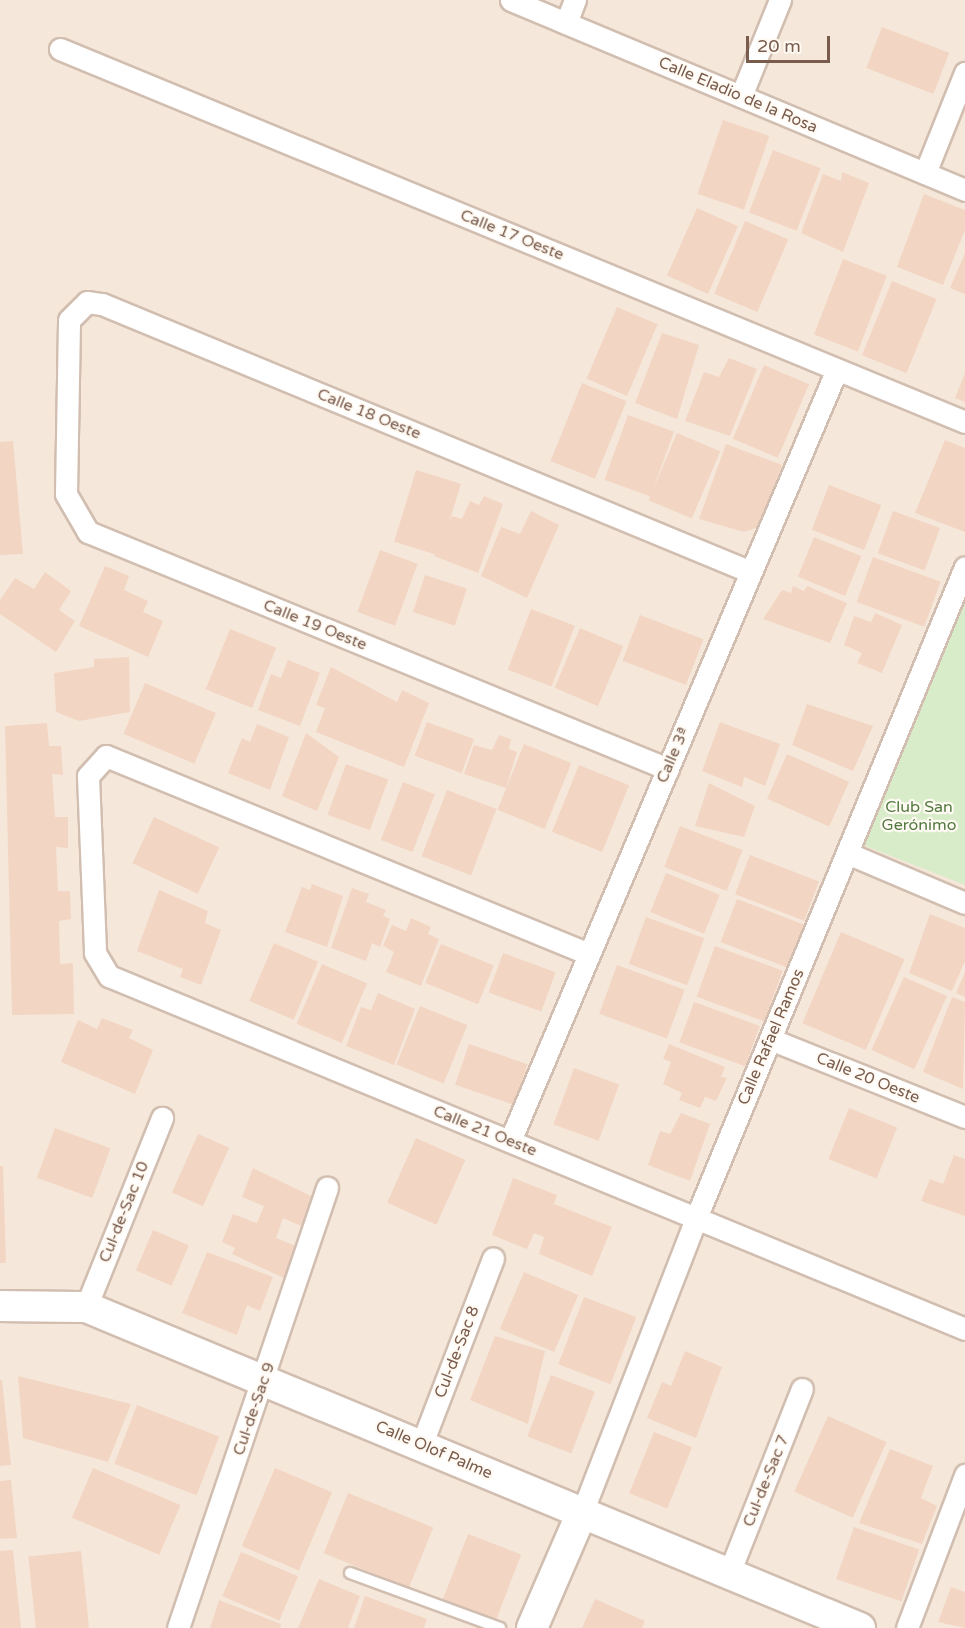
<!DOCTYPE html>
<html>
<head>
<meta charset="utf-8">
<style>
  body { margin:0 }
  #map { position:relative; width:965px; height:1628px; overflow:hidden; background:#fdf6ec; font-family:"Varela Round",sans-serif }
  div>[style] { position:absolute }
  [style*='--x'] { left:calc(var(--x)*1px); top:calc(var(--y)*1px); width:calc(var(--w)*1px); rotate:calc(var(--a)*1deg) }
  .residential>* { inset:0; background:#f5e8da; transform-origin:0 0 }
  .green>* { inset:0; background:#d8ecc9 }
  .building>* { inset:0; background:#f3d5c3; transform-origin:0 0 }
  .roads { filter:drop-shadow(2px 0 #d1beb0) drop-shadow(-2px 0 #d1beb0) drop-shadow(0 2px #d1beb0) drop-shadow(0 -2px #d1beb0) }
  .lane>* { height:10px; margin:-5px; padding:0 5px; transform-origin:5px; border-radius:5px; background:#fff }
  .street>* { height:21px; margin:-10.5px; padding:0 10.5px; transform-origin:10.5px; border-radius:10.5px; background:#fff }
  .secondary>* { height:30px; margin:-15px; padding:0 15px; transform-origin:15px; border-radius:15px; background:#fff }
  span { translate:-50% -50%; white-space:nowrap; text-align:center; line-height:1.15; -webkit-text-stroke:4.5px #fffaf3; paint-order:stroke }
  .street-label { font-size:16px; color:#7a5c4d }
  .park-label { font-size:16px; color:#537a41 }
  .scale { position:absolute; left:746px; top:36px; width:84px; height:27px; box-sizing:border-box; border:3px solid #7a5c4d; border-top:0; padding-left:8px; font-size:18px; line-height:21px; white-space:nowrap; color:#7a5c4d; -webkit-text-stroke:4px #fffaf3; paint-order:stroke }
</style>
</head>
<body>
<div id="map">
  <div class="residential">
    <i style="left:0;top:0;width:965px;height:1628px"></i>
  </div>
  <div class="green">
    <i style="clip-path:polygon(965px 597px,965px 885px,858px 843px)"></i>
  </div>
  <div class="building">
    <i style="left:882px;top:27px;width:72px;height:44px;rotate:21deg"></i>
    <i style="left:723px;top:120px;width:49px;height:78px;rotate:19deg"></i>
    <i style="left:773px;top:150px;width:51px;height:67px;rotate:21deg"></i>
    <i style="clip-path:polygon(842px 172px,869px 183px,843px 252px,801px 233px,823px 174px,841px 181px)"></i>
    <i style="clip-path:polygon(924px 194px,965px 210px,965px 230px,943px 285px,897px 267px)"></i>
    <i style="left:697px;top:208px;width:45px;height:74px;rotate:24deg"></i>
    <i style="left:745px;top:221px;width:47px;height:79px;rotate:23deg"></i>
    <i style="clip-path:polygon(965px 253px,965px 294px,950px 288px)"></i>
    <i style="left:843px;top:259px;width:47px;height:81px;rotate:21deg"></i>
    <i style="left:892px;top:281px;width:48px;height:80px;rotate:22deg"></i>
    <i style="left:617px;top:307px;width:44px;height:78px;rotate:23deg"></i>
    <i style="clip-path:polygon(662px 333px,699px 345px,677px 419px,635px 403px)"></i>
    <i style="clip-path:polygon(729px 358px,757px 369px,730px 436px,685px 421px,704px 372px,719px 377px)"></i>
    <i style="left:764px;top:365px;width:49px;height:80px;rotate:23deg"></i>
    <i style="clip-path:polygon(965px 373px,965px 402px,955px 398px)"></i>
    <i style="left:582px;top:383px;width:48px;height:84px;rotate:22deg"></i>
    <i style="left:628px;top:415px;width:49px;height:69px;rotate:20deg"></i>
    <i style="left:677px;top:433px;width:47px;height:73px;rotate:23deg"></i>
    <i style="clip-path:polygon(945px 440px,965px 448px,965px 532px,915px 513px)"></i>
    <i style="clip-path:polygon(13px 441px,23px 554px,0 555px,0 442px)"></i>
    <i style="clip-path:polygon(726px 444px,782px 465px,759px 527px,744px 532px,699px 519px)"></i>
    <i style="left:416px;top:470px;width:47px;height:75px;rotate:17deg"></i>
    <i style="left:829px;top:485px;width:56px;height:48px;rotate:21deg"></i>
    <i style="clip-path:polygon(484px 496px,503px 504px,478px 573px,434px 556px,452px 516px,462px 519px,470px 501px,479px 505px)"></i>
    <i style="clip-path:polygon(531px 511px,559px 525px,527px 598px,481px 576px,501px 527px,520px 534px)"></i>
    <i style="left:893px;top:511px;width:50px;height:45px;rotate:20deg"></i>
    <i style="left:814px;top:537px;width:51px;height:43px;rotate:22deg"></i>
    <i style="left:380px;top:550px;width:40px;height:66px;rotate:20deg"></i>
    <i style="left:873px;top:557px;width:72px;height:48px;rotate:20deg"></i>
    <i style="clip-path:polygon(105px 566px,129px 576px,124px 590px,148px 601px,143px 612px,163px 621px,148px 657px,79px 626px)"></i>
    <i style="clip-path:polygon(45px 572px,71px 591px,59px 610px,75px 621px,56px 652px,0 614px,0 600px,15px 578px,34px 589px)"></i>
    <i style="left:425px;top:575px;width:44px;height:39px;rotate:18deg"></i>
    <i style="clip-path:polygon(793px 586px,804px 591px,807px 586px,847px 603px,830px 643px,763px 619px,782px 590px,791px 593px)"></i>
    <i style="left:531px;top:609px;width:47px;height:65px;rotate:21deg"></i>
    <i style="clip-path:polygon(875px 613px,902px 625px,882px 673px,857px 663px,862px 653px,844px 645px,854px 616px,871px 622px)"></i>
    <i style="left:640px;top:615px;width:68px;height:49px;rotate:21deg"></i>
    <i style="left:580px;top:628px;width:47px;height:65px;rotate:23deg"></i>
    <i style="left:230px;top:629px;width:50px;height:65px;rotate:22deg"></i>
    <i style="clip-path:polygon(129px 657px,130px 712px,79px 721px,56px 712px,54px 673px,94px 667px,94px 659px)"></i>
    <i style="clip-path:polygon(288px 660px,320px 673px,300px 726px,258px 710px,271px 674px,281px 678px)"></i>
    <i style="clip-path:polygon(331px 667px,397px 702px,402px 690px,429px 703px,404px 767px,316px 732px,325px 708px,316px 705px)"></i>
    <i style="left:145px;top:683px;width:77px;height:55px;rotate:23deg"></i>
    <i style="clip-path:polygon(807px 704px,873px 726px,853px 771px,792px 745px)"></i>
    <i style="left:427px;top:722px;width:50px;height:36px;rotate:20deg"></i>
    <i style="clip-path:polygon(720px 722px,780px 744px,765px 786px,744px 777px,742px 787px,702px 771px)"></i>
    <i style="clip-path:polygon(47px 723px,49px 746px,61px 746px,63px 775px,52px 774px,55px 817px,68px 817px,68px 848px,56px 847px,58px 891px,70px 891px,71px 919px,59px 921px,60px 964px,73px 963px,74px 1014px,12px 1015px,5px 726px)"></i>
    <i style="clip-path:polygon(257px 724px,289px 737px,270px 790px,228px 773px,242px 738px,250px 742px)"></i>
    <i style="clip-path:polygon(306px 733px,339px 757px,317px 811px,282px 796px)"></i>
    <i style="clip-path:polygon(499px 735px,511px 739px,509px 749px,517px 752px,506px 788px,464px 774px,474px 745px,492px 750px)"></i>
    <i style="left:524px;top:744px;width:51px;height:71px;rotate:22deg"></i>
    <i style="left:787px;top:754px;width:68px;height:49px;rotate:24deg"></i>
    <i style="left:346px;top:764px;width:45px;height:54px;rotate:20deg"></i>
    <i style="left:579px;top:765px;width:54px;height:72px;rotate:22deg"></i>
    <i style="left:403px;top:782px;width:34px;height:62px;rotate:21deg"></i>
    <i style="clip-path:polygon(709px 783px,755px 806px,744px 837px,695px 826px)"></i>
    <i style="left:447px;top:790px;width:53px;height:71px;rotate:21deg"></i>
    <i style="left:154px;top:817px;width:72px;height:51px;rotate:25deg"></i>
    <i style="left:680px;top:826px;width:67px;height:44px;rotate:21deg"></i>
    <i style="left:750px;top:855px;width:74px;height:42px;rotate:21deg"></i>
    <i style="left:666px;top:873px;width:58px;height:42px;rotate:22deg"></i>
    <i style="clip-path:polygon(312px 884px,343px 896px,327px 947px,285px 932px,302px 887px,310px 890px)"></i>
    <i style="clip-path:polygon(352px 888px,369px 894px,366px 902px,386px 910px,383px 916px,390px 919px,380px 947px,372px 943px,366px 961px,331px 948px)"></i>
    <i style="clip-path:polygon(159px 890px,208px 911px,205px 923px,221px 930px,201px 985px,180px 977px,183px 969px,137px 951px)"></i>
    <i style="left:737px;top:899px;width:72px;height:46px;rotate:21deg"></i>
    <i style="clip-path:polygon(930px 914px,965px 928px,965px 961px,952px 991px,909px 973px)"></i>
    <i style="left:646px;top:917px;width:62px;height:50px;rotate:20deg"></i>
    <i style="clip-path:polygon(411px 918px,431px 927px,428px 934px,439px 939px,421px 986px,386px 972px,394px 952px,383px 946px,392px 925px,406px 931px)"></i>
    <i style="left:841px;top:932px;width:69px;height:99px;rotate:23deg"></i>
    <i style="left:274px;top:943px;width:48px;height:63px;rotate:23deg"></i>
    <i style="left:441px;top:944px;width:57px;height:42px;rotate:22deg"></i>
    <i style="left:715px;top:946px;width:72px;height:54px;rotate:20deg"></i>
    <i style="left:503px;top:953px;width:56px;height:42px;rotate:20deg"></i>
    <i style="left:322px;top:964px;width:49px;height:65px;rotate:23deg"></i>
    <i style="left:617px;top:965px;width:72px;height:52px;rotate:20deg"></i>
    <i style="clip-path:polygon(965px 972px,965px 997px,956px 993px)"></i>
    <i style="left:904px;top:977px;width:47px;height:80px;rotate:24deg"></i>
    <i style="clip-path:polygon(378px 993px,415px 1009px,394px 1065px,346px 1046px,361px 1007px,371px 1010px)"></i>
    <i style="clip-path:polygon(952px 997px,965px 1002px,963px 1089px,923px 1072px)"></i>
    <i style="left:694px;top:1002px;width:70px;height:43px;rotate:20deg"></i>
    <i style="left:420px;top:1006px;width:51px;height:63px;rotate:22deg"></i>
    <i style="clip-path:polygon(102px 1018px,133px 1030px,129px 1038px,153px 1050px,135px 1094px,61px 1062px,78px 1020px,97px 1029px)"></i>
    <i style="left:469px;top:1044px;width:62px;height:43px;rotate:19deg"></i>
    <i style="clip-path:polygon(669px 1044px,725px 1067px,721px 1077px,727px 1078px,716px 1101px,705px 1097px,700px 1108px,679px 1100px,682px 1093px,663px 1084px,671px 1062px,663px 1059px)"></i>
    <i style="left:574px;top:1068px;width:48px;height:60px;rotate:20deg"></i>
    <i style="left:849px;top:1108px;width:52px;height:55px;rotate:22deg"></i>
    <i style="clip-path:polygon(681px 1113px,710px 1124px,690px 1181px,648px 1165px,660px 1131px,670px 1134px)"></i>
    <i style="left:55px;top:1128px;width:59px;height:53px;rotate:20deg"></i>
    <i style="left:198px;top:1134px;width:34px;height:64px;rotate:24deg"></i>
    <i style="left:416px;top:1138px;width:54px;height:71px;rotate:24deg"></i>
    <i style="clip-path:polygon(954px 1155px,965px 1159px,965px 1216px,921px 1201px,930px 1179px,943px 1184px)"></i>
    <i style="clip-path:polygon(0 1166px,3px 1166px,6px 1263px,0 1263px)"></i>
    <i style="clip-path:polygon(253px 1168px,313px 1197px,301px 1226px,283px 1218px,276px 1238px,296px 1246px,284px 1278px,232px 1254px,235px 1248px,222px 1242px,233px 1214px,257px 1223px,264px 1206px,242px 1197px)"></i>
    <i style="clip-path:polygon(513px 1178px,557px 1195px,554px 1204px,612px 1227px,592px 1276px,539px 1254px,544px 1237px,534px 1233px,527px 1249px,492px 1235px)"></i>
    <i style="left:153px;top:1230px;width:39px;height:44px;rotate:23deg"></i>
    <i style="clip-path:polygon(207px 1252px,273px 1277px,260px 1311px,247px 1305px,237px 1335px,182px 1313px)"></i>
    <i style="left:524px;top:1272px;width:59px;height:62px;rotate:23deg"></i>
    <i style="left:584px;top:1297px;width:56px;height:72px;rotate:21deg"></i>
    <i style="clip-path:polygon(495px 1336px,545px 1351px,528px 1424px,470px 1400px)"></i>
    <i style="clip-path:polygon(685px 1351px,722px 1367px,696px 1438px,647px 1418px,662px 1382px,671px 1386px)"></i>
    <i style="left:551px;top:1375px;width:47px;height:66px;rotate:21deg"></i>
    <i style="clip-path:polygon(18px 1376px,131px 1404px,108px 1462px,23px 1438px)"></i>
    <i style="clip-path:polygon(0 1380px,2px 1380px,11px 1465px,0 1466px)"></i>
    <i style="left:137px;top:1405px;width:88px;height:63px;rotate:21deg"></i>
    <i style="left:828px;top:1416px;width:64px;height:83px;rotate:24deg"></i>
    <i style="left:654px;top:1432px;width:41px;height:66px;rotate:22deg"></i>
    <i style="clip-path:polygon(890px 1449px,933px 1466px,921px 1498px,937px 1506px,922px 1544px,859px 1523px)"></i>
    <i style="left:93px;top:1468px;width:95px;height:54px;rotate:23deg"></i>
    <i style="left:275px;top:1468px;width:62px;height:85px;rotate:23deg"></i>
    <i style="clip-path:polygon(11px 1480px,17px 1538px,0 1539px,0 1481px)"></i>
    <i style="left:348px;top:1493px;width:92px;height:65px;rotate:22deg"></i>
    <i style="left:854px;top:1527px;width:69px;height:55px;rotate:19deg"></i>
    <i style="left:468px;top:1534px;width:57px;height:70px;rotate:21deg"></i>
    <i style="clip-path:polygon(13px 1550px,21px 1628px,0 1628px,0 1551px)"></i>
    <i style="left:81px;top:1551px;width:77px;height:53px;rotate:84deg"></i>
    <i style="left:241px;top:1552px;width:62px;height:48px;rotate:23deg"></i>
    <i style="clip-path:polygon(319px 1579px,360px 1596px,348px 1628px,298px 1628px)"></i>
    <i style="clip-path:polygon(951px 1587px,965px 1592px,965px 1628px,938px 1622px)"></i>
    <i style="clip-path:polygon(365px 1596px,427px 1619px,424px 1628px,354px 1628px)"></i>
    <i style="clip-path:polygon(595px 1599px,645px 1621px,642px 1628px,582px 1628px)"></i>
    <i style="clip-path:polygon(219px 1600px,281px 1624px,280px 1628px,210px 1628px)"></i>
  </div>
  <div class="roads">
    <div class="lane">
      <i style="--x:350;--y:1573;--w:160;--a:20.1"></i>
    </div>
    <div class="street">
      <i style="--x:511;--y:0;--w:492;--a:22.7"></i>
      <i style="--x:566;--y:23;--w:25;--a:-69"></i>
      <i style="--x:60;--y:49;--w:979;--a:22.4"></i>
      <i style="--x:741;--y:96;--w:104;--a:-67.9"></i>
      <i style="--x:925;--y:173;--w:108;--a:-68.2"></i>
      <i style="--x:668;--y:769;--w:627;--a:-157.77"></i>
      <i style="--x:88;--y:532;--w:44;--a:-120.1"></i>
      <i style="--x:66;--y:494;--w:174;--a:-89"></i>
      <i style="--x:69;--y:320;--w:25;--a:-45"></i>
      <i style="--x:87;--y:302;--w:15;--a:8"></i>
      <i style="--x:102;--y:304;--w:702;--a:22.44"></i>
      <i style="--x:847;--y:853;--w:128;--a:23"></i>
      <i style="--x:589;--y:954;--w:522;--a:-157.71"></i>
      <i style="--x:106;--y:756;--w:27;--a:132"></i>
      <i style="--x:88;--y:776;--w:177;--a:87.7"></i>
      <i style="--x:95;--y:953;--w:27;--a:59"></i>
      <i style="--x:109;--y:976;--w:926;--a:22.41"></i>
      <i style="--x:770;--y:1039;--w:210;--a:21.8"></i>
      <i style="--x:510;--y:1141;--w:838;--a:-67.04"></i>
      <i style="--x:86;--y:1307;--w:204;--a:-68.1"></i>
      <i style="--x:421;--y:1446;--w:201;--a:-69"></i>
      <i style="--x:583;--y:1510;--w:313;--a:-68.8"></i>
      <i style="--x:696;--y:1218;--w:704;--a:-67.55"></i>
      <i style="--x:729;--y:1573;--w:198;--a:-68.4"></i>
      <i style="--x:178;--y:1628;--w:465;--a:-71.3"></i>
      <i style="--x:907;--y:1628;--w:164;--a:-69.2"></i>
    </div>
    <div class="secondary">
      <i style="--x:0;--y:1306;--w:86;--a:0.7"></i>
      <i style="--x:86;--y:1307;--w:838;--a:22.53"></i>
      <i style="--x:532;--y:1628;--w:129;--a:-66.6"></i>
    </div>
  </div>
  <div class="street-label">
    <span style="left:738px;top:95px;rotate:23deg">Calle Eladio de la Rosa</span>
    <span style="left:512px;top:235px;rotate:22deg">Calle 17 Oeste</span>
    <span style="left:369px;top:414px;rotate:22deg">Calle 18 Oeste</span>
    <span style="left:315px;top:625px;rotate:22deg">Calle 19 Oeste</span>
    <span style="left:673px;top:755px;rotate:-67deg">Calle 3ª</span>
    <span style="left:771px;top:1037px;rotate:-67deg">Calle Rafael Ramos</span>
    <span style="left:868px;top:1078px;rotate:22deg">Calle 20 Oeste</span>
    <span style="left:485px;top:1131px;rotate:22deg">Calle 21 Oeste</span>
    <span style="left:124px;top:1212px;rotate:-68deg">Cul-de-Sac 10</span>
    <span style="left:457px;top:1352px;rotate:-69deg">Cul-de-Sac 8</span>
    <span style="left:254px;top:1409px;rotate:-71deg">Cul-de-Sac 9</span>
    <span style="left:434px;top:1450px;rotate:23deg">Calle Olof Palme</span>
    <span style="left:766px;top:1481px;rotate:-68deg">Cul-de-Sac 7</span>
  </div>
  <div class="park-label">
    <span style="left:919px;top:816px">Club San<br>Gerónimo</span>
  </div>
  <div class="scale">20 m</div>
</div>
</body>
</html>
